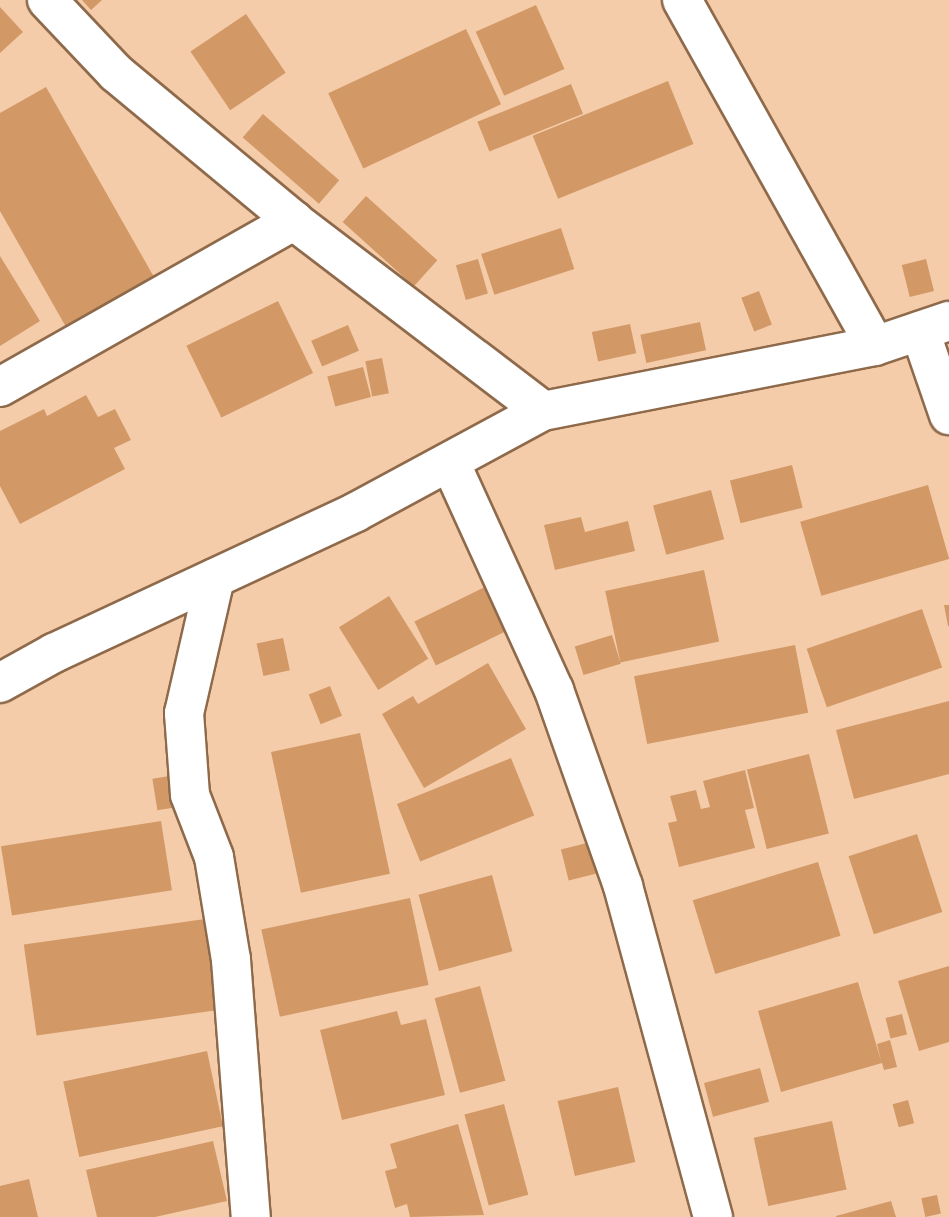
<!DOCTYPE html>
<html>
<head>
<meta charset="utf-8">
<style>
  body { margin:0 }
  #map { position:relative; width:949px; height:1217px; overflow:hidden; background:#f5ccaa; font-family:Inter,sans-serif }
  div>[style] { position:absolute }
  [style*='--x'] { left:calc(var(--x)*1px); top:calc(var(--y)*1px); width:calc(var(--w)*1px); rotate:calc(var(--a)*1deg) }
  .building>* { inset:0; background:#d29966; transform-origin:0 0 }
  .roads { filter:drop-shadow(2px 0 #8e6a4b) drop-shadow(-2px 0 #8e6a4b) drop-shadow(0 2px #8e6a4b) drop-shadow(0 -2px #8e6a4b) }
  .street>* { height:38px; margin:-19px; padding:0 19px; transform-origin:19px; border-radius:19px; background:#fff }
  span { translate:-50% -50%; white-space:nowrap; text-align:center; line-height:1.15; -webkit-text-stroke:6px #fdf4ed; paint-order:stroke }
</style>
</head>
<body>
<div id="map">
  <div class="building">
    <i style="clip-path:polygon(82px 0,102px 0,91px 10px)"></i>
    <i style="left:536px;top:5px;width:70px;height:66px;rotate:66deg"></i>
    <i style="clip-path:polygon(0 7px,23px 32px,0 53px)"></i>
    <i style="left:246px;top:14px;width:71px;height:67px;rotate:56deg"></i>
    <i style="left:466px;top:29px;width:83px;height:152px;rotate:65deg"></i>
    <i style="left:668px;top:81px;width:68px;height:146px;rotate:68deg"></i>
    <i style="left:571px;top:84px;width:32px;height:101px;rotate:68deg"></i>
    <i style="clip-path:polygon(46px 87px,154px 277px,66px 327px,0 211px,0 113px)"></i>
    <i style="left:263px;top:114px;width:101px;height:31px;rotate:41deg"></i>
    <i style="left:366px;top:196px;width:96px;height:35px;rotate:42deg"></i>
    <i style="left:561px;top:228px;width:43px;height:84px;rotate:72deg"></i>
    <i style="clip-path:polygon(0 256px,40px 321px,0 346px)"></i>
    <i style="left:478px;top:259px;width:36px;height:23px;rotate:74deg"></i>
    <i style="left:926px;top:259px;width:33px;height:25px;rotate:76deg"></i>
    <i style="left:759px;top:291px;width:36px;height:19px;rotate:69deg"></i>
    <i style="left:278px;top:301px;width:80px;height:102px;rotate:64deg"></i>
    <i style="left:700px;top:322px;width:29px;height:61px;rotate:78deg"></i>
    <i style="left:630px;top:324px;width:30px;height:39px;rotate:78deg"></i>
    <i style="left:348px;top:325px;width:28px;height:40px;rotate:67deg"></i>
    <i style="left:382px;top:358px;width:36px;height:17px;rotate:79deg"></i>
    <i style="left:363px;top:367px;width:31px;height:37px;rotate:75deg"></i>
    <i style="clip-path:polygon(86px 395px,98px 417px,115px 409px,131px 440px,114px 448px,125px 469px,20px 524px,0 486px,0 431px,44px 409px,47px 416px)"></i>
    <i style="left:792px;top:465px;width:44px;height:64px;rotate:76deg"></i>
    <i style="left:928px;top:485px;width:77px;height:133px;rotate:74deg"></i>
    <i style="left:711px;top:490px;width:51px;height:60px;rotate:75deg"></i>
    <i style="clip-path:polygon(581px 517px,585px 532px,628px 521px,635px 551px,555px 570px,544px 525px)"></i>
    <i style="left:704px;top:570px;width:73px;height:101px;rotate:78deg"></i>
    <i style="left:489px;top:585px;width:49px;height:83px;rotate:64deg"></i>
    <i style="left:389px;top:596px;width:74px;height:59px;rotate:58deg"></i>
    <i style="clip-path:polygon(944px 605px,949px 605px,949px 626px,948px 626px)"></i>
    <i style="left:922px;top:609px;width:62px;height:122px;rotate:71deg"></i>
    <i style="left:612px;top:635px;width:30px;height:39px;rotate:73deg"></i>
    <i style="left:283px;top:638px;width:33px;height:27px;rotate:78deg"></i>
    <i style="left:795px;top:645px;width:69px;height:164px;rotate:79deg"></i>
    <i style="clip-path:polygon(488px 663px,526px 729px,424px 788px,382px 714px,413px 696px,418px 704px)"></i>
    <i style="left:330px;top:686px;width:32px;height:23px;rotate:68deg"></i>
    <i style="clip-path:polygon(949px 701px,949px 774px,854px 799px,836px 730px)"></i>
    <i style="left:360px;top:733px;width:144px;height:91px;rotate:78deg"></i>
    <i style="left:809px;top:754px;width:82px;height:64px;rotate:76deg"></i>
    <i style="left:511px;top:758px;width:62px;height:123px;rotate:68deg"></i>
    <i style="clip-path:polygon(745px 770px,754px 808px,745px 810px,755px 848px,679px 867px,668px 823px,677px 821px,670px 796px,696px 790px,701px 809px,710px 807px,703px 781px)"></i>
    <i style="left:182px;top:774px;width:32px;height:30px;rotate:81deg"></i>
    <i style="left:161px;top:821px;width:70px;height:162px;rotate:81deg"></i>
    <i style="left:917px;top:834px;width:82px;height:72px;rotate:72deg"></i>
    <i style="left:591px;top:842px;width:32px;height:31px;rotate:76deg"></i>
    <i style="left:818px;top:862px;width:77px;height:131px;rotate:73deg"></i>
    <i style="left:492px;top:875px;width:79px;height:76px;rotate:75deg"></i>
    <i style="left:410px;top:898px;width:89px;height:152px;rotate:78deg"></i>
    <i style="left:205px;top:919px;width:92px;height:183px;rotate:82deg"></i>
    <i style="clip-path:polygon(949px 966px,949px 1042px,919px 1051px,898px 981px)"></i>
    <i style="clip-path:polygon(858px 982px,881px 1061px,877px 1044px,890px 1040px,897px 1067px,884px 1070px,882px 1063px,781px 1092px,758px 1011px)"></i>
    <i style="left:480px;top:986px;width:98px;height:47px;rotate:75deg"></i>
    <i style="clip-path:polygon(397px 1011px,401px 1025px,426px 1019px,445px 1095px,342px 1120px,320px 1030px)"></i>
    <i style="left:902px;top:1014px;width:21px;height:17px;rotate:76deg"></i>
    <i style="left:207px;top:1051px;width:77px;height:147px;rotate:78deg"></i>
    <i style="left:760px;top:1068px;width:35px;height:58px;rotate:75deg"></i>
    <i style="left:618px;top:1087px;width:77px;height:62px;rotate:77deg"></i>
    <i style="left:908px;top:1100px;width:24px;height:16px;rotate:75deg"></i>
    <i style="left:504px;top:1104px;width:94px;height:41px;rotate:75deg"></i>
    <i style="left:832px;top:1121px;width:70px;height:80px;rotate:78deg"></i>
    <i style="clip-path:polygon(458px 1124px,484px 1215px,410px 1217px,407px 1204px,395px 1208px,385px 1171px,397px 1168px,390px 1144px)"></i>
    <i style="clip-path:polygon(213px 1141px,227px 1201px,155px 1217px,97px 1217px,86px 1170px)"></i>
    <i style="clip-path:polygon(29px 1179px,38px 1217px,0 1217px,0 1186px)"></i>
    <i style="left:937px;top:1195px;width:19px;height:16px;rotate:78deg"></i>
    <i style="clip-path:polygon(891px 1201px,896px 1217px,836px 1217px,836px 1216px)"></i>
  </div>
  <div class="roads">
    <div class="street">
      <i style="--x:47;--y:0;--w:100;--a:46.6"></i>
      <i style="--x:116;--y:73;--w:231;--a:39.7"></i>
      <i style="--x:294;--y:221;--w:313;--a:37.3"></i>
      <i style="--x:682;--y:0;--w:396;--a:60.8"></i>
      <i style="--x:920;--y:331;--w:89;--a:71"></i>
      <i style="--x:0;--y:387;--w:338;--a:-29.5"></i>
      <i style="--x:450;--y:462;--w:251;--a:65.5"></i>
      <i style="--x:554;--y:690;--w:208;--a:70.6"></i>
      <i style="--x:623;--y:886;--w:343;--a:74.8"></i>
      <i style="--x:215;--y:578;--w:139;--a:102.9"></i>
      <i style="--x:184;--y:713;--w:82;--a:85.8"></i>
      <i style="--x:190;--y:795;--w:66;--a:68.8"></i>
      <i style="--x:214;--y:857;--w:104;--a:80.6"></i>
      <i style="--x:231;--y:960;--w:258;--a:85.6"></i>
      <i style="--x:0;--y:683;--w:62;--a:-29.1"></i>
      <i style="--x:54;--y:653;--w:333;--a:-25"></i>
      <i style="--x:356;--y:512;--w:213;--a:-28.4"></i>
      <i style="--x:543;--y:411;--w:338;--a:-11.1"></i>
      <i style="--x:875;--y:346;--w:78;--a:-18.7"></i>
    </div>
  </div>
</div>
</body>
</html>
